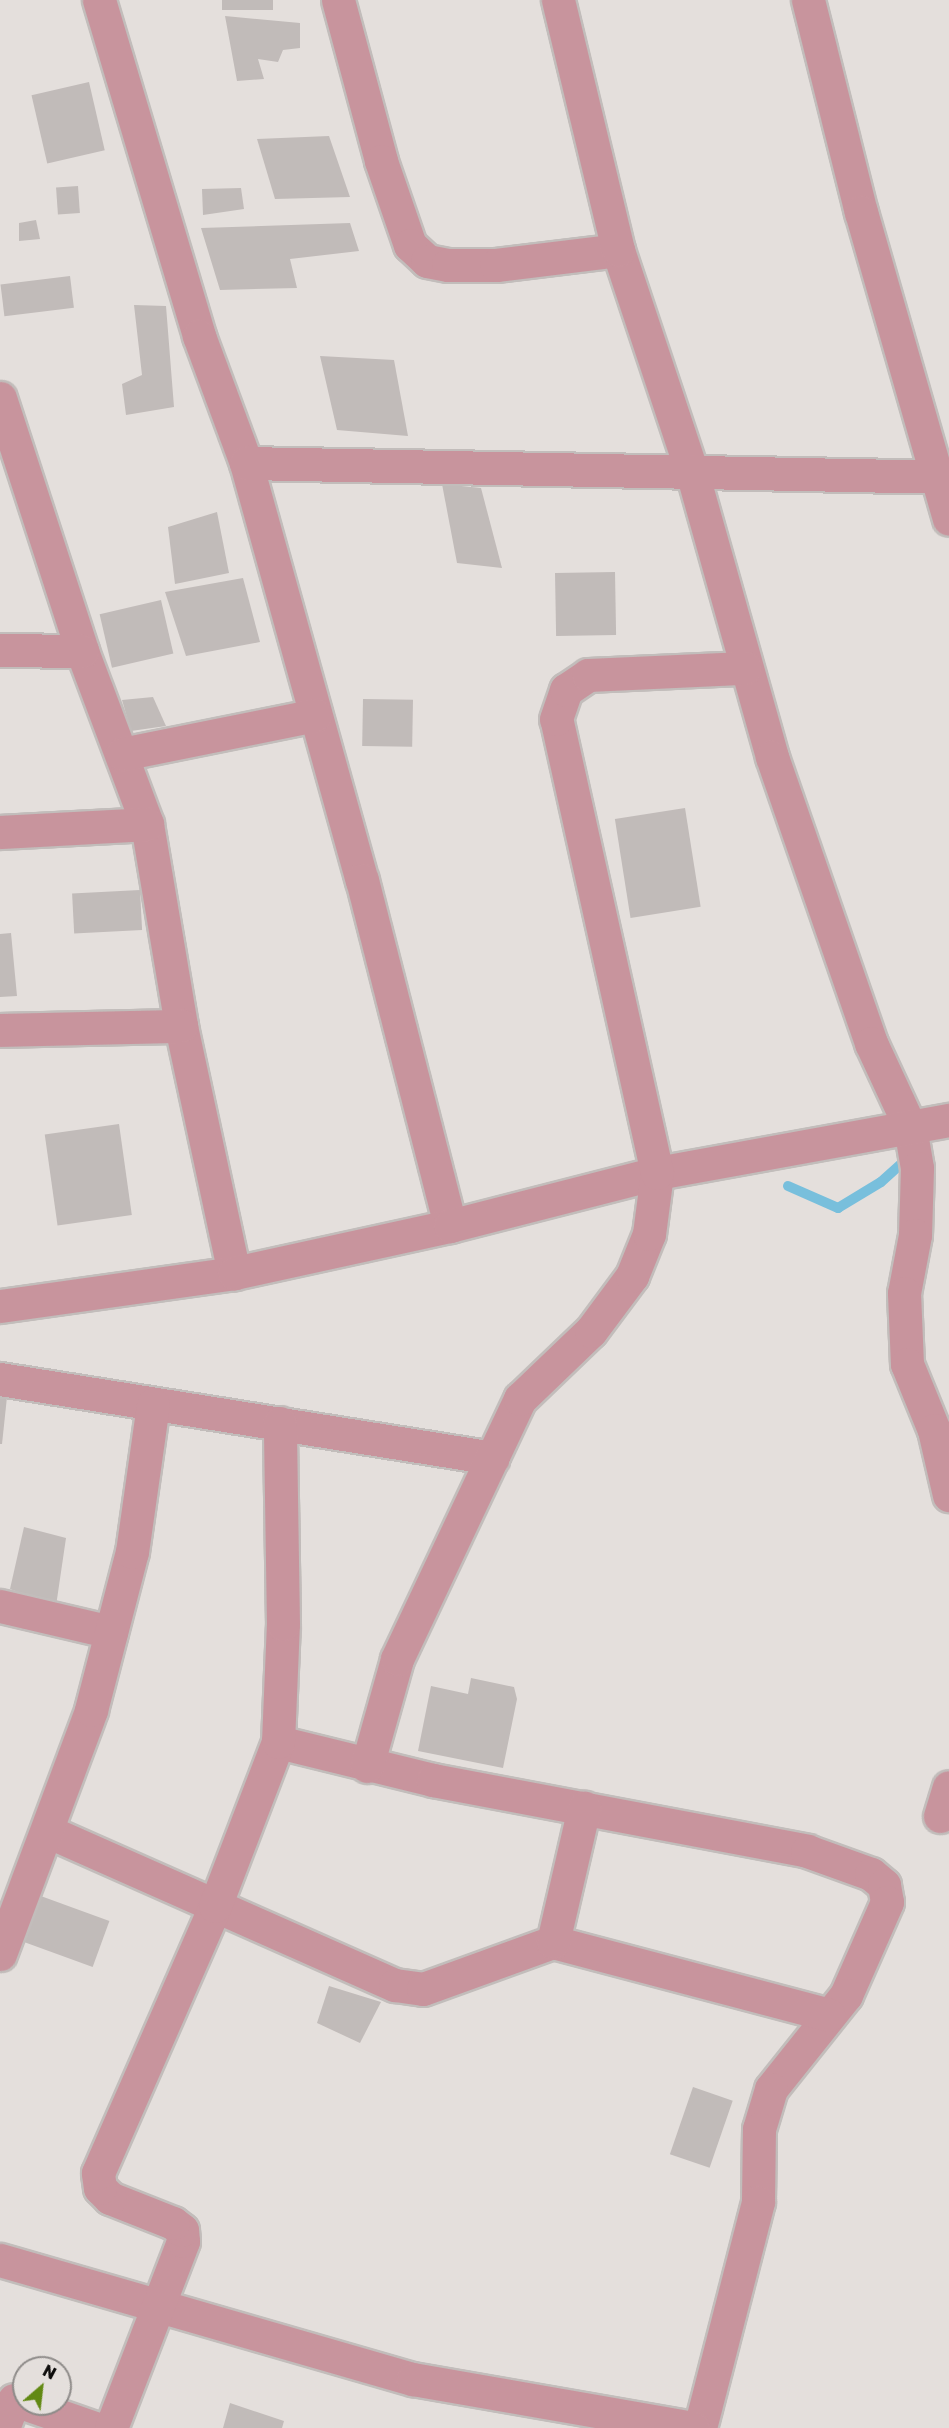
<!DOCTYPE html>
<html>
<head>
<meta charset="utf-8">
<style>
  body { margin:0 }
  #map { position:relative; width:949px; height:2428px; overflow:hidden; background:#e4dfdc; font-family:"Golos Text",sans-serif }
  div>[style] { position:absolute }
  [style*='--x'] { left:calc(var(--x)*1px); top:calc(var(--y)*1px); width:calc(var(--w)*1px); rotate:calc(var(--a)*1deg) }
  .stream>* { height:10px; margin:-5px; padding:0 5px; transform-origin:5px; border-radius:5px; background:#78bfdc }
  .building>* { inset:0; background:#c1bbb9; transform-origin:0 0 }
  .roads { filter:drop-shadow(2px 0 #c2bdbb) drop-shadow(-2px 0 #c2bdbb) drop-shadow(0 2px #c2bdbb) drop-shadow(0 -2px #c2bdbb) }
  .minor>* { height:33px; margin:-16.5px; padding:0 16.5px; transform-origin:16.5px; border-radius:16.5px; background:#c8949d }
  span { translate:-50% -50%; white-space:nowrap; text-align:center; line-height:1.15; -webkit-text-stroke:4.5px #e4dfdc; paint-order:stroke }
  .north { position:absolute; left:12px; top:2356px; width:60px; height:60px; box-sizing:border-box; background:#e4dfdc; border:2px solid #8e8b89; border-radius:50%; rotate:28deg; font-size:16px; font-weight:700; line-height:24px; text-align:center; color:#0e0d0c }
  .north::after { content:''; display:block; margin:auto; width:21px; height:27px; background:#628913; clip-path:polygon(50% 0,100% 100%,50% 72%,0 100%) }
</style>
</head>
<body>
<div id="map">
  <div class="stream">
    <i style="--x:788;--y:1186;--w:55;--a:23.7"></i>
    <i style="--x:838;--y:1208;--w:50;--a:-31.2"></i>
    <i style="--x:881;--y:1182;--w:39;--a:-42"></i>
  </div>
  <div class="building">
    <i style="left:222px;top:0;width:51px;height:10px"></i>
    <i style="clip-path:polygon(225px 16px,300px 23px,300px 48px,283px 50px,278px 62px,258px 59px,264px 79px,237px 81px)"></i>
    <i style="left:89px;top:82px;width:70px;height:59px;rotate:77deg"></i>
    <i style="clip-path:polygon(329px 136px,350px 197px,275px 199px,257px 139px)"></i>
    <i style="left:78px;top:186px;width:27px;height:22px;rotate:86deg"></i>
    <i style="clip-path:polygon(241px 188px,244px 209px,203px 215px,202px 189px)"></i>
    <i style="clip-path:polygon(36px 220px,40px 239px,19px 241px,19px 223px)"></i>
    <i style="clip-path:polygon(350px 223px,359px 251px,290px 259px,297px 288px,220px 290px,201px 228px)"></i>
    <i style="left:70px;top:276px;width:32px;height:70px;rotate:83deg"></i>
    <i style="clip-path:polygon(134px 305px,166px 306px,174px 407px,126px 415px,122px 384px,142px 375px)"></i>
    <i style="clip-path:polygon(320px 356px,394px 360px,408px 436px,337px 430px)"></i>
    <i style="clip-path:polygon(442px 484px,481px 488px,502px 568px,457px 563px)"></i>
    <i style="clip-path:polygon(217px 512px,229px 573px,175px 584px,168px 527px)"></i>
    <i style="left:615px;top:572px;width:63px;height:60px;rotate:89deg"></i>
    <i style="clip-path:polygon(243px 578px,260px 642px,186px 656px,165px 592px)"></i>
    <i style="left:161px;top:600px;width:55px;height:63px;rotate:77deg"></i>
    <i style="clip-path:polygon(153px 697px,166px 726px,131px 731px,122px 700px)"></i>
    <i style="left:363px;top:699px;width:50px;height:47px;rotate:1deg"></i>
    <i style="left:685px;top:808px;width:100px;height:71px;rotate:81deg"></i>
    <i style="left:140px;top:890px;width:40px;height:68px;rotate:87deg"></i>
    <i style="clip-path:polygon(11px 933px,17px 996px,0 997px,0 934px)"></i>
    <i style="left:119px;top:1124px;width:92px;height:75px;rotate:82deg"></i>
    <i style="clip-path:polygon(0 1396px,7px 1397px,2px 1444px,0 1444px)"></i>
    <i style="clip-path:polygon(24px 1527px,66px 1538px,56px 1606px,10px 1589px)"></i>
    <i style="clip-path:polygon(471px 1678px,514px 1687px,517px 1699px,503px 1768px,418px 1751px,431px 1686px,468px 1694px)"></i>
    <i style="left:38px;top:1895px;width:76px;height:49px;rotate:20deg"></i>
    <i style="clip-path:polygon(329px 1986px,381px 2002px,360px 2043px,317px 2023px)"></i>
    <i style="left:693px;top:2087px;width:42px;height:71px;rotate:19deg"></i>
    <i style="clip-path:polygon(230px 2403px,284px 2421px,282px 2428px,223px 2428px)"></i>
  </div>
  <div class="roads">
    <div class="minor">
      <i style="--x:99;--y:0;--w:351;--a:73.4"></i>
      <i style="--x:199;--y:336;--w:135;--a:69.7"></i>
      <i style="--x:246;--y:463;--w:433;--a:74.5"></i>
      <i style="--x:362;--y:880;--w:357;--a:75.7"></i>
      <i style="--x:338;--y:0;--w:167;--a:75"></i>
      <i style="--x:381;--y:161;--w:89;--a:71"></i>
      <i style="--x:410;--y:245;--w:23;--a:43"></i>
      <i style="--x:427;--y:261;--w:21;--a:11"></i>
      <i style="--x:448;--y:265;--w:48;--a:0"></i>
      <i style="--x:496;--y:265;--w:123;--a:-7"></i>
      <i style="--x:618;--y:250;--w:234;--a:71.6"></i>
      <i style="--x:692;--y:472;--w:296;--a:74.3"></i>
      <i style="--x:772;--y:757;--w:303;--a:70.9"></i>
      <i style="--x:871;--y:1043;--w:93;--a:65.1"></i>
      <i style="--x:910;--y:1127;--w:42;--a:80.3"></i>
      <i style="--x:917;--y:1168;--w:67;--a:91.7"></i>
      <i style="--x:915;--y:1235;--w:59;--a:100.7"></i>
      <i style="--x:904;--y:1293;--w:71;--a:87.6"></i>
      <i style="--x:907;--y:1364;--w:71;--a:67.8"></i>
      <i style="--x:934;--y:1430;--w:67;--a:77"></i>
      <i style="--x:558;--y:0;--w:257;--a:76.5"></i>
      <i style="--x:808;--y:0;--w:219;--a:76"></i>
      <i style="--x:861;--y:212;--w:319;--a:74"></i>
      <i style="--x:0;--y:398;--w:266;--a:72"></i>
      <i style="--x:82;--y:651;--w:185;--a:69.4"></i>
      <i style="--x:147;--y:824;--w:205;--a:80.4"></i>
      <i style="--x:181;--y:1026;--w:253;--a:77.9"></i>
      <i style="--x:246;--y:463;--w:703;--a:1.14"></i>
      <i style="--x:0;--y:650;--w:82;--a:0.7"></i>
      <i style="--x:122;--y:754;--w:197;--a:-11.4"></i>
      <i style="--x:0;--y:832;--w:147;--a:-3.1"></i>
      <i style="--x:0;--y:1030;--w:181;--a:-1.3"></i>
      <i style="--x:0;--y:1306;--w:236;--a:-8"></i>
      <i style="--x:234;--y:1273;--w:221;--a:-12.3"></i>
      <i style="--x:450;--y:1226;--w:214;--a:-14.4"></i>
      <i style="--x:657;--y:1173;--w:297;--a:-10.3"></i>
      <i style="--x:0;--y:1379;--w:499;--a:9.1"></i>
      <i style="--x:0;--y:1606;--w:114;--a:13.2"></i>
      <i style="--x:278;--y:1742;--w:160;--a:13.8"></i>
      <i style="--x:433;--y:1780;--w:381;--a:10.7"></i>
      <i style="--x:807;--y:1851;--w:68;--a:19.8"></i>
      <i style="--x:871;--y:1874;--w:17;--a:40"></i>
      <i style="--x:884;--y:1885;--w:17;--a:80"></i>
      <i style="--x:887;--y:1902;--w:102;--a:113.8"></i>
      <i style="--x:846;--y:1995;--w:120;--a:128.6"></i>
      <i style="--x:771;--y:2089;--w:42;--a:106.7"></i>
      <i style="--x:759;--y:2129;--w:73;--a:90.8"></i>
      <i style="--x:758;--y:2202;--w:233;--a:104.4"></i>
      <i style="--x:367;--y:1766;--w:111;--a:-74.3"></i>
      <i style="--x:397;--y:1659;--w:288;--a:-64.7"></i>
      <i style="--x:520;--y:1399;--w:98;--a:-43.8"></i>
      <i style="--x:591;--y:1331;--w:69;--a:-53.3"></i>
      <i style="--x:632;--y:1276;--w:45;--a:-68"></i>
      <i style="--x:649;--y:1234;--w:62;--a:-82.5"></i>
      <i style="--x:657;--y:1173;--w:465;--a:-102.5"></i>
      <i style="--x:556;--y:719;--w:31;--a:-71"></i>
      <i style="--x:566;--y:690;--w:27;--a:-34"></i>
      <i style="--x:588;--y:675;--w:157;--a:-2.6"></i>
      <i style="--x:940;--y:1816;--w:30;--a:-73"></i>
      <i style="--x:47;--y:1831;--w:381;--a:23.9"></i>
      <i style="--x:395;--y:1985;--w:28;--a:8"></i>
      <i style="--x:423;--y:1989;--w:138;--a:-19.9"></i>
      <i style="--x:553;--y:1942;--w:285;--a:14.8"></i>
      <i style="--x:553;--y:1942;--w:138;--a:-77"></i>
      <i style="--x:0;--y:1954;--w:260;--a:-69.5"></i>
      <i style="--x:91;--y:1710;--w:163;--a:-75.5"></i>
      <i style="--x:132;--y:1552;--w:149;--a:-81.9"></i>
      <i style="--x:0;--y:2260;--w:430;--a:16.1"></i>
      <i style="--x:413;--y:2379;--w:284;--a:9.9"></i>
      <i style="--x:26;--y:2404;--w:73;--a:19.2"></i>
      <i style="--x:3;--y:2428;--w:30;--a:-69"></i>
      <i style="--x:111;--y:2428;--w:200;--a:-68.9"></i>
      <i style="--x:183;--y:2241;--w:11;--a:-95"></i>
      <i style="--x:182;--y:2230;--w:11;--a:-142"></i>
      <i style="--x:173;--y:2223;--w:68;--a:-158.4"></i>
      <i style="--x:110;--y:2198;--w:14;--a:-135"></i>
      <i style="--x:100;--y:2188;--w:15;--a:-98"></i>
      <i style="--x:98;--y:2173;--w:292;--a:-66.3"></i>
      <i style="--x:215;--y:1906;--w:176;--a:-69"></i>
      <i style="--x:278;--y:1742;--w:118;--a:-87.6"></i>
      <i style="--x:283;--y:1624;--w:201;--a:-90.9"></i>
    </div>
  </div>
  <div class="north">N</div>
</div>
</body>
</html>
